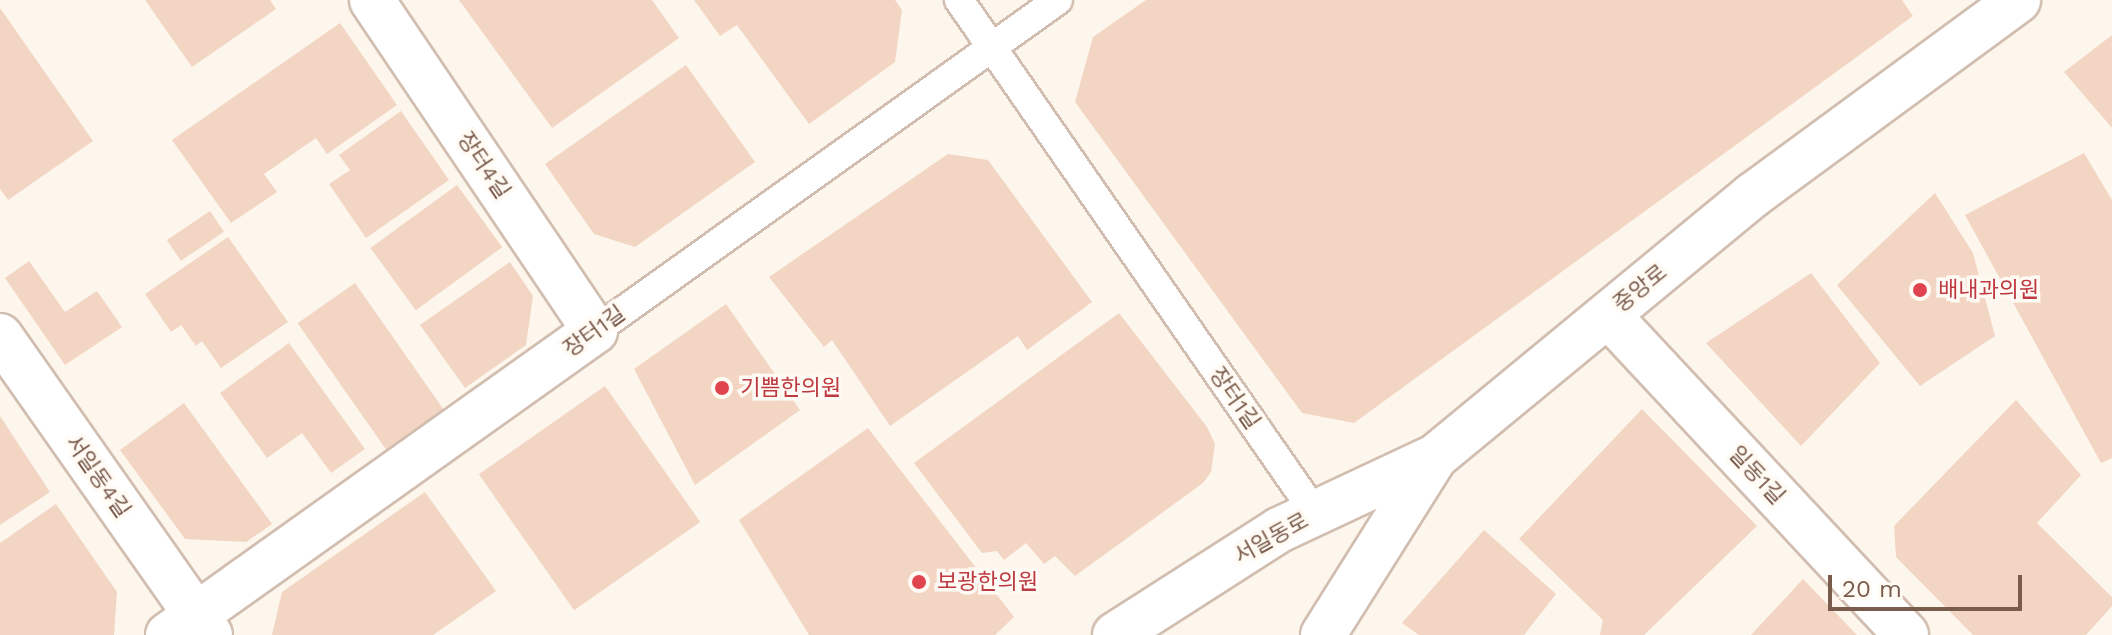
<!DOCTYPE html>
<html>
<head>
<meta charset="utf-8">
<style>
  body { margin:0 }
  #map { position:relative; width:2112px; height:635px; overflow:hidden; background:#fdf6ec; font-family:"Work Sans","Noto Sans KR",sans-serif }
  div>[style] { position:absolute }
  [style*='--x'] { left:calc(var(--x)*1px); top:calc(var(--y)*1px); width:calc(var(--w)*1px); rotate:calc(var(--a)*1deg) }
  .building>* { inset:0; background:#f3d5c3; transform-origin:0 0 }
  .roads { filter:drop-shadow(2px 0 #d1beb0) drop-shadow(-2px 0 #d1beb0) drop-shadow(0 2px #d1beb0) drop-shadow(0 -2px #d1beb0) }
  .service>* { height:28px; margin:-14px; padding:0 14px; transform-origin:14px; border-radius:14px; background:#fff }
  .minor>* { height:44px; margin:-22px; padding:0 22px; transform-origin:22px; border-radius:22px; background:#fff }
  .secondary>* { height:44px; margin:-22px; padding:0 22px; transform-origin:22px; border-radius:22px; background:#fff }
  .dots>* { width:22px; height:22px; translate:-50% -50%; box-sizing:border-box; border:4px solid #fffaf3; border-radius:50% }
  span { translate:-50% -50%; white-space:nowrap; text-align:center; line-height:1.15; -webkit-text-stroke:7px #fffaf3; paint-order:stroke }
  .street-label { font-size:22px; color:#7a5c4d }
  .health-label { font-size:22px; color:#be3a42 }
  .left { translate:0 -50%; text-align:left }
  .scale { position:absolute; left:1828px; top:575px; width:194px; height:36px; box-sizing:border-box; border:4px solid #7a5c4d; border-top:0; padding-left:10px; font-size:24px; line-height:28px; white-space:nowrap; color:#7a5c4d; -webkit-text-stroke:6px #fffaf3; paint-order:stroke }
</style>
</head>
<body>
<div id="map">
  <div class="building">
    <i style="clip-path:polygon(145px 0,270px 0,276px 9px,192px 67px)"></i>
    <i style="clip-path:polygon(459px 0,652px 0,679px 38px,552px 128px)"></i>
    <i style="clip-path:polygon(694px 0,895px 0,902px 10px,895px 62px,809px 124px,737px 25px,720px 36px)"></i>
    <i style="clip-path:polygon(1146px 0,1902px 0,1913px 16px,1354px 423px,1302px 413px,1075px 102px,1093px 37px)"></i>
    <i style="clip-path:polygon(0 8px,93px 141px,8px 200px,0 189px)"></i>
    <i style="clip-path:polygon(340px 23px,397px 105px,327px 154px,316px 138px,264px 174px,277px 192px,231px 223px,172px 140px)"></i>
    <i style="clip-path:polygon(2112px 35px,2112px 128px,2064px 72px)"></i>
    <i style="clip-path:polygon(686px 65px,755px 162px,635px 247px,594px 234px,545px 164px)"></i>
    <i style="clip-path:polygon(401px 111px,449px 180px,366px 238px,329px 184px,350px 170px,339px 155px)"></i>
    <i style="clip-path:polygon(2084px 153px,2112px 200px,2112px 458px,2101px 463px,1965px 215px)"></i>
    <i style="clip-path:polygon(948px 154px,988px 160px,1092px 302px,1027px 350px,1018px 336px,890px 426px,832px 340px,824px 347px,769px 277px)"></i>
    <i style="left:457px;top:185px;width:77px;height:107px;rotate:54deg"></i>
    <i style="clip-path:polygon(1935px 193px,1973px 253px,1995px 336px,1920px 386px,1837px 285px)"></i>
    <i style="left:210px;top:211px;width:25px;height:52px;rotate:56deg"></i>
    <i style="clip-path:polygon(228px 237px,288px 322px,221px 368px,202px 341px,196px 346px,181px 325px,171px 332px,145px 294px)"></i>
    <i style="clip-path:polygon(29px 261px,65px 312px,97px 291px,122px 327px,65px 365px,5px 278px)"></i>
    <i style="clip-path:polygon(510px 262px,533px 296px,526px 345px,465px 388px,420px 325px)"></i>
    <i style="clip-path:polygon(1811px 273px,1880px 363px,1801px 446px,1706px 343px)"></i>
    <i style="left:355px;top:283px;width:157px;height:70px;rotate:55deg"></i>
    <i style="clip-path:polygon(726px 304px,800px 410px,695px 485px,634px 369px)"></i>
    <i style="clip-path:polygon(1119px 313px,1207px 427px,1215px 444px,1211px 472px,1203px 483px,1075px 576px,1055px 556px,1044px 564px,1026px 543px,1004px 560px,997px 551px,982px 553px,914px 463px)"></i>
    <i style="clip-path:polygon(289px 343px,365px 449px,331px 473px,302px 433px,267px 458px,220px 393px)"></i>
    <i style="left:605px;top:386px;width:166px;height:154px;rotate:55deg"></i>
    <i style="clip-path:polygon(2016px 400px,2081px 475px,2037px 523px,2112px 597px,2112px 606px,2086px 635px,1973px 635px,1896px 557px,1894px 526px)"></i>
    <i style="clip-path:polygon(184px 403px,272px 524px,246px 542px,185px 539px,120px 450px)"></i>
    <i style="clip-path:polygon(1642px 409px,1757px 526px,1644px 635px,1600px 635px,1603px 620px,1519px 539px)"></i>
    <i style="clip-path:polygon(0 416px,50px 492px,0 525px)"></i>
    <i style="clip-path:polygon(868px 428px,1014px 617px,995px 635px,809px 635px,739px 520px)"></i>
    <i style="clip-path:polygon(425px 492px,496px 591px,433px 635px,272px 635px,282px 592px)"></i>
    <i style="clip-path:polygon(56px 504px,117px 592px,114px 635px,0 635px,0 543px)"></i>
    <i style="clip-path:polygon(1484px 530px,1556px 594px,1524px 635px,1419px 635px,1402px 623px)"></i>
    <i style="clip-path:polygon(1803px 579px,1857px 635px,1751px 635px)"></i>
  </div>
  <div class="roads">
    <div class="service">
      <i style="--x:959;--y:0;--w:624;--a:55.24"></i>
      <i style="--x:595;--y:331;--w:569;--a:-35.56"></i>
    </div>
    <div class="minor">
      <i style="--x:1608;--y:315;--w:437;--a:47"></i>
      <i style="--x:0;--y:336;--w:365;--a:54.9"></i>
      <i style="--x:168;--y:635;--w:524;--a:-35.45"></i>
      <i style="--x:595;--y:331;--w:399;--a:-124"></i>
      <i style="--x:1115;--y:635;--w:195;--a:-32.6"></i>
      <i style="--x:1279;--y:530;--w:172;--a:-25.1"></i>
    </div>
    <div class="secondary">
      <i style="--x:1323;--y:635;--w:210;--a:-57.8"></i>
      <i style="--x:1435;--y:457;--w:412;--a:-39.5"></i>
      <i style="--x:1753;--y:195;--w:329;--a:-36.3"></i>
    </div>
  </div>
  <div class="dots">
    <i style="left:1920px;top:290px;background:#e0444e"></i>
    <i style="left:722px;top:388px;background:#e0444e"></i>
    <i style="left:919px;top:582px;background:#e0444e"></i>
  </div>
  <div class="street-label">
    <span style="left:484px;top:165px;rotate:56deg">장터4길</span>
    <span style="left:1640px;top:288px;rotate:-39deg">중앙로</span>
    <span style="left:594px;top:331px;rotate:-36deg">장터1길</span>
    <span style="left:1235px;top:398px;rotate:55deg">장터1길</span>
    <span style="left:1757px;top:475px;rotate:47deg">일동1길</span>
    <span style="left:98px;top:476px;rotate:55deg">서일동4길</span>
    <span style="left:1271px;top:538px;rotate:-29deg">서일동로</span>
  </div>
  <div class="health-label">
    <span class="left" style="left:1938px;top:290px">배내과의원</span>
    <span class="left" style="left:740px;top:388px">기쁨한의원</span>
    <span class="left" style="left:937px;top:582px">보광한의원</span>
  </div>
  <div class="scale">20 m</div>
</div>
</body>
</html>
